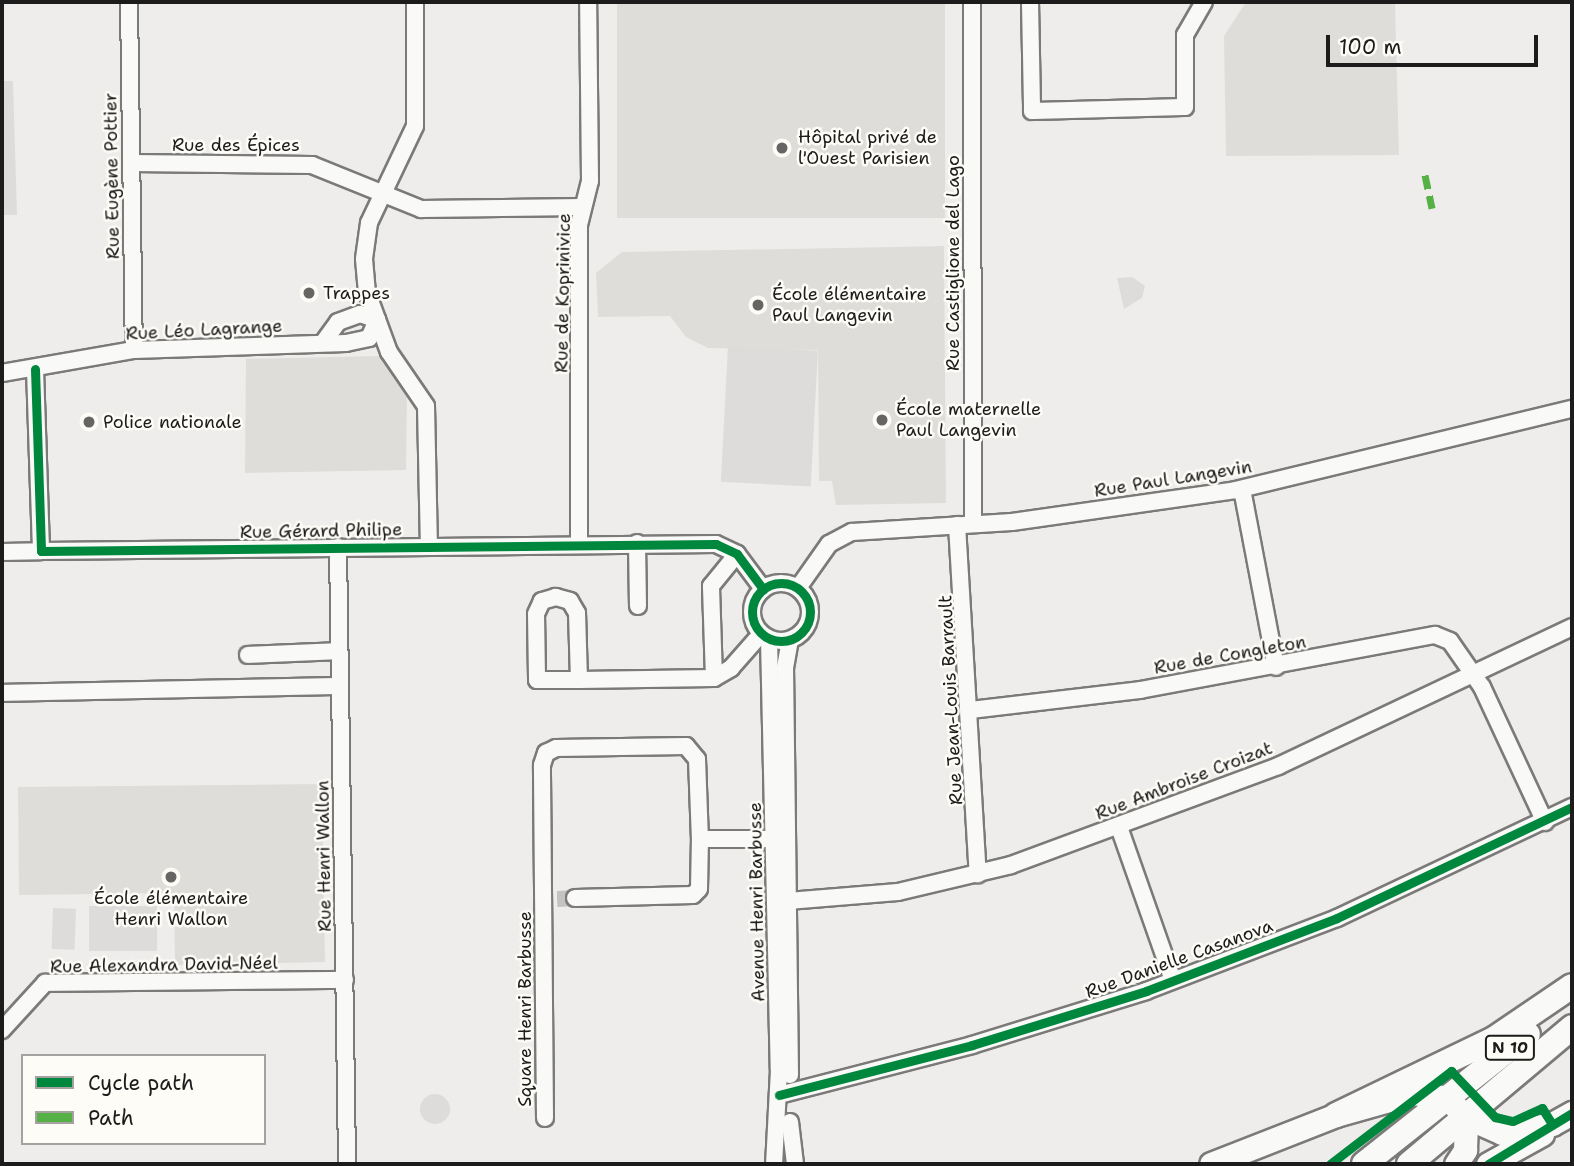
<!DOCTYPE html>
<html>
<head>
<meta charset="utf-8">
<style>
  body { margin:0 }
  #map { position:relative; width:1574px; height:1166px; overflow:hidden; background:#efedeb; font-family:"Shantell Sans",sans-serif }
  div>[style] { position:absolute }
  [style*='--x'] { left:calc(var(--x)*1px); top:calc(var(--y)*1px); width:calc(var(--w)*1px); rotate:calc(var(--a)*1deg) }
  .built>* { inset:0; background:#dfddda; transform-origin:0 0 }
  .green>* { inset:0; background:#dedcda; transform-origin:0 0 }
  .round { border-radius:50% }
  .street-tunnel>* { height:16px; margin-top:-8px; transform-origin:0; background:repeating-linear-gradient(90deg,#c5c3c2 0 16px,transparent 0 24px) }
  .roads { filter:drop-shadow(2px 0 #7b7a79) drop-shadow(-2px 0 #7b7a79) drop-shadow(0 2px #7b7a79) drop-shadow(0 -2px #7b7a79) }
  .street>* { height:16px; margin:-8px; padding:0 8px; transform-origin:8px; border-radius:8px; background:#f9f9f7 }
  .street>.ring { margin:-8px; padding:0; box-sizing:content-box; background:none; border:16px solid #f9f9f7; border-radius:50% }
  .secondary>* { height:23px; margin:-11.5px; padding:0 11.5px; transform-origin:11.5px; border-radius:11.5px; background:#f9f9f7 }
  .primary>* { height:24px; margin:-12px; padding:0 12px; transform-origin:12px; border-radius:12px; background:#f9f9f7 }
  .quiet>* { height:7px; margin-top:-3.5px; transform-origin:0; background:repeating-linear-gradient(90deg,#55b145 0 14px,transparent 0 21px) }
  .cycleway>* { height:9px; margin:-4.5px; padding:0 4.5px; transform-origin:4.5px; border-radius:4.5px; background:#00873e }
  .cycleway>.ring { margin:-4.5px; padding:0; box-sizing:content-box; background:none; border:9px solid #00873e; border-radius:50% }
  .dots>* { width:19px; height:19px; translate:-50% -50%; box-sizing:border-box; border:4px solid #fdfcf7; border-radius:50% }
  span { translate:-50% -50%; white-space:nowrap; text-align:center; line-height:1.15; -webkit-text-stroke:5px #fdfcf7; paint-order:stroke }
  .shield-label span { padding:2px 5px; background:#fdfcf7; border:2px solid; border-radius:5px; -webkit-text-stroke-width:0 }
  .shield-label { font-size:16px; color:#1c1c1c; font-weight:700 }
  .poi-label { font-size:18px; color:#1c1c1c }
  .left { translate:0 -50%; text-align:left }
  .street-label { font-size:18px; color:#1c1c1c }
  .frame { position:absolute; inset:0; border:4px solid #1c1c1c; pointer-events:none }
  .legend { position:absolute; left:21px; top:1054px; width:245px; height:91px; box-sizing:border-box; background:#fdfcf7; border:2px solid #a3a29f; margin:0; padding:9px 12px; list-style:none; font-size:21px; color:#1c1c1c }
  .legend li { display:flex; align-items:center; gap:14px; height:35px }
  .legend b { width:35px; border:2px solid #a3a29f }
  .scale { position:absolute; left:1326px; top:35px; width:212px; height:32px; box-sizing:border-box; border:4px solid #1c1c1c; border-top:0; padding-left:9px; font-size:21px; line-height:24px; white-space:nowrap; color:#1c1c1c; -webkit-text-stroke:5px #fdfcf7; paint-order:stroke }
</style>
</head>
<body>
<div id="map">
  <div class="built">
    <i style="left:617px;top:2px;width:328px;height:216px"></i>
    <i style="clip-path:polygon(1246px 2px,1395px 2px,1399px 155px,1226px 156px,1224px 36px)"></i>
    <i style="clip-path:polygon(944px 246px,946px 503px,836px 505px,832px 481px,819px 481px,818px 350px,708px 348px,686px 337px,670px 316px,598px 317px,596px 273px,622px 252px)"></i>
    <i style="clip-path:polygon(381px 356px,407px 391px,406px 470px,245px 473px,246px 359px)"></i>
    <i style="clip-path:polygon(322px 784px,325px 962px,175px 965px,174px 893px,19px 895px,18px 787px)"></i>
  </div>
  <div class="green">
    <i style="clip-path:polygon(2px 81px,13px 81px,17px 215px,2px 215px)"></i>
    <i style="clip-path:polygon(1132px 277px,1145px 286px,1142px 298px,1124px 309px,1117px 278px)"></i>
    <i style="left:728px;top:346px;width:90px;height:136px;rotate:3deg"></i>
    <i style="left:89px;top:906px;width:68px;height:45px"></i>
    <i style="left:53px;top:908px;width:23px;height:41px;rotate:2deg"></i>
    <i class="round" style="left:420px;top:1094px;width:30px;height:30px"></i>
  </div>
  <div class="street-tunnel">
    <i style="--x:557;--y:899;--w:18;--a:-3"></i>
  </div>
  <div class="roads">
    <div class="street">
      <i style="--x:129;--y:2;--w:348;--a:89.2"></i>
      <i style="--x:415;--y:2;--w:124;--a:90"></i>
      <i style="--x:415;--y:126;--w:107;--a:115.4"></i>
      <i style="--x:369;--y:223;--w:36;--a:98"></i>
      <i style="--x:364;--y:259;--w:33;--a:85"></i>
      <i style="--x:367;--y:292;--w:64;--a:69.9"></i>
      <i style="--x:389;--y:352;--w:65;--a:55.6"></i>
      <i style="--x:426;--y:406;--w:139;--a:88.8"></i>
      <i style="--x:972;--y:2;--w:522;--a:89.89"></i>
      <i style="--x:1030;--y:2;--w:109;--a:88.9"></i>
      <i style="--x:1032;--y:111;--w:153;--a:-1.5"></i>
      <i style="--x:1185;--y:107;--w:72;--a:-90"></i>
      <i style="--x:1185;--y:35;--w:38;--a:-60"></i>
      <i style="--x:132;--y:163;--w:180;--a:0.6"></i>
      <i style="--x:312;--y:165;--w:118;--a:22"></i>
      <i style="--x:421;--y:209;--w:162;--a:-0.7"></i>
      <i style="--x:325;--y:340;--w:22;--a:-54"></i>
      <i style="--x:338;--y:322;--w:23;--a:-20"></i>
      <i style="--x:360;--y:314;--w:18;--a:19"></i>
      <i style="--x:35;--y:369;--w:182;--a:88.1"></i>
      <i style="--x:41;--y:551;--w:675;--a:-0.59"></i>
      <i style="--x:716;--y:544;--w:23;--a:25"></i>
      <i style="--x:737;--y:554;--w:44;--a:53.4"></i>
      <i style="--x:2;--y:373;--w:134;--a:-9.9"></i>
      <i style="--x:134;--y:350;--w:212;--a:-1.9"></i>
      <i style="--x:346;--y:343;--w:24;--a:-12"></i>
      <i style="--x:369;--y:338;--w:20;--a:-66"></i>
      <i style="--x:1242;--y:489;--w:181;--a:79.2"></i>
      <i style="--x:957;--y:525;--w:350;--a:86.6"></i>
      <i style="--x:637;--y:543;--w:63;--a:89.1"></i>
      <i style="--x:579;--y:544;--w:319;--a:-90"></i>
      <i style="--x:579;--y:225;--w:45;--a:-76"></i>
      <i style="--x:590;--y:181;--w:179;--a:-90.6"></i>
      <i style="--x:338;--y:547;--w:617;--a:89.16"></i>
      <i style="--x:2;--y:552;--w:39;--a:-1"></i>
      <i class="ring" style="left:752px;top:583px;width:42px;height:42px"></i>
      <i style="--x:798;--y:588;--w:54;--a:-54.8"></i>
      <i style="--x:829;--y:544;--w:26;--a:-28"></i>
      <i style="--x:852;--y:532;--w:160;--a:-3.6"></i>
      <i style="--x:1012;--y:522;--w:226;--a:-8.1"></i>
      <i style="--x:1236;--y:490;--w:346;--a:-13.6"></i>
      <i style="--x:769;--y:639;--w:431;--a:88.7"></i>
      <i style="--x:779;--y:1070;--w:94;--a:93"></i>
      <i style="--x:248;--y:655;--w:91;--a:-2.5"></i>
      <i style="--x:714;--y:678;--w:92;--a:-91.9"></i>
      <i style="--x:711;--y:586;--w:41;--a:-50.9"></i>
      <i style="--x:579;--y:680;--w:67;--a:-91.7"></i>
      <i style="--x:577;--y:613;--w:14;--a:-120"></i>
      <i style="--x:570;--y:601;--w:15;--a:-164"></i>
      <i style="--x:556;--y:597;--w:15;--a:164"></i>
      <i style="--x:542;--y:601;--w:14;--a:115"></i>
      <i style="--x:536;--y:614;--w:66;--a:89.1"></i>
      <i style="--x:537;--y:680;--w:42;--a:0"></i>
      <i style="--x:579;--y:680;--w:135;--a:-0.8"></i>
      <i style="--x:714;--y:678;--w:20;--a:-30"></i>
      <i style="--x:731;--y:668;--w:45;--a:-48.6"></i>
      <i style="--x:2;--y:693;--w:338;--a:-1.2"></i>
      <i style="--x:970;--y:710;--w:171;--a:-6.7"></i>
      <i style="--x:1140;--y:690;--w:300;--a:-10.6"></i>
      <i style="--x:1435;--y:635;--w:16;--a:22"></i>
      <i style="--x:1450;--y:641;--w:56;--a:55.2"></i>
      <i style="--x:1482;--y:687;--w:149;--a:65"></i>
      <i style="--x:1119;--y:827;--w:162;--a:70.6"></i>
      <i style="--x:575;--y:898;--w:118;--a:-1.5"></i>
      <i style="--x:693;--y:895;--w:8;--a:-45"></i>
      <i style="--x:699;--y:889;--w:50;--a:-88.9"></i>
      <i style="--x:788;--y:901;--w:110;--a:-4.7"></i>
      <i style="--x:898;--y:892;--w:116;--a:-13.4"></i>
      <i style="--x:1011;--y:865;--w:285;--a:-20.3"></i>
      <i style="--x:1278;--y:766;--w:325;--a:-25.3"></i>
      <i style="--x:2;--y:1030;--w:64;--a:-47.5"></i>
      <i style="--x:45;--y:983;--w:300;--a:-0.6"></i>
      <i style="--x:790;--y:1075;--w:407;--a:-90.7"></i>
      <i style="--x:785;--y:668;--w:28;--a:-80"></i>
      <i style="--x:779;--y:1095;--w:199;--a:-14.5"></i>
      <i style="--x:972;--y:1045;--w:182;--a:-17.2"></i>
      <i style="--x:1146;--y:991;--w:204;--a:-20.9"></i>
      <i style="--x:1337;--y:918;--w:260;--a:-25.3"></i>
      <i style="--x:545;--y:1118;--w:353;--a:-90.5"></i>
      <i style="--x:542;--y:765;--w:13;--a:-72"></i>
      <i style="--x:546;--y:753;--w:11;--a:-27"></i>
      <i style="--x:556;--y:748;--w:130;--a:-0.9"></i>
      <i style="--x:686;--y:746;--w:17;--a:50"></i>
      <i style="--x:697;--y:759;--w:80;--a:87.9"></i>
      <i style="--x:700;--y:839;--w:74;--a:0"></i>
      <i style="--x:790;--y:1122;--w:42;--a:83.2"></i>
    </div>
    <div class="secondary">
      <i style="--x:1211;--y:1164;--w:134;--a:-21.4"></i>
      <i style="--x:1336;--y:1115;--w:80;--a:-15.9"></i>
      <i style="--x:1413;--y:1093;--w:34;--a:8"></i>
      <i style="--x:1447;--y:1098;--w:27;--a:45"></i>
      <i style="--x:1466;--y:1117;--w:39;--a:24"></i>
      <i style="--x:1502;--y:1133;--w:51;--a:-10.2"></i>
      <i style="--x:1552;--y:1124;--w:23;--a:-29"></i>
      <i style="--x:1456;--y:1164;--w:17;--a:-57"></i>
      <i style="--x:1465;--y:1150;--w:33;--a:-88"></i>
      <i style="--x:1488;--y:1164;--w:62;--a:-29.1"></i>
    </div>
    <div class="primary">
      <i style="--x:1336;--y:1115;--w:175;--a:-25.7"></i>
      <i style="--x:1494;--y:1039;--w:94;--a:-34.2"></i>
      <i style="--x:1364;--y:1164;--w:209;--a:-38.4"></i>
      <i style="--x:1409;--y:1164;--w:213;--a:-40"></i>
    </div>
  </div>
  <div class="quiet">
    <i style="--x:1425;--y:175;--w:34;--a:78"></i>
  </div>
  <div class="cycleway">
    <i style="--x:35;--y:369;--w:182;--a:88.1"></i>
    <i style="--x:41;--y:551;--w:675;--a:-0.59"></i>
    <i style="--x:716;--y:544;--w:23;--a:25"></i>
    <i style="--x:737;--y:554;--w:44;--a:53.4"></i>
    <i class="ring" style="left:752px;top:583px;width:49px;height:49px"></i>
    <i style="--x:779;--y:1095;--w:199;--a:-14.5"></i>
    <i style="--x:972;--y:1045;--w:182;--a:-17.2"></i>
    <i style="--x:1146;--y:991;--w:204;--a:-20.9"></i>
    <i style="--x:1337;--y:918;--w:260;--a:-25.3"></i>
    <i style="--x:1330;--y:1164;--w:153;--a:-37.5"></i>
    <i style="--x:1451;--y:1071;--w:64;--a:46.3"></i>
    <i style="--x:1495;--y:1117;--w:18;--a:13"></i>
    <i style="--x:1513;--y:1121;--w:32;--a:-24"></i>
    <i style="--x:1542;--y:1108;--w:19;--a:58"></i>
    <i style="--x:1488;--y:1164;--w:98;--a:-31.3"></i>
  </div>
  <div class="dots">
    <i style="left:782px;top:148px;background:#666564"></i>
    <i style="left:309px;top:293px;background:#666564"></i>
    <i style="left:758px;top:305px;background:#666564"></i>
    <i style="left:882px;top:420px;background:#666564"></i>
    <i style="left:89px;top:422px;background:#666564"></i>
    <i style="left:171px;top:877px;background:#666564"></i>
  </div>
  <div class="shield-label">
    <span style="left:1510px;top:1048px">N 10</span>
  </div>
  <div class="poi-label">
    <span class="left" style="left:798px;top:148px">Hôpital privé de<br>l'Ouest Parisien</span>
    <span class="left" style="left:323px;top:293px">Trappes</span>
    <span class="left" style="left:772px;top:305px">École élémentaire<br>Paul Langevin</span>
    <span class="left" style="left:896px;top:420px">École maternelle<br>Paul Langevin</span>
    <span class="left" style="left:103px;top:422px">Police nationale</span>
    <span style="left:171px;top:909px">École élémentaire<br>Henri Wallon</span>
  </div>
  <div class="street-label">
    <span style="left:236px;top:145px">Rue des Épices</span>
    <span style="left:112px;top:176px;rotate:-91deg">Rue Eugène Pottier</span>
    <span style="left:953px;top:263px;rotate:-90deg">Rue Castiglione del Lago</span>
    <span style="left:563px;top:293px;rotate:-89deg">Rue de Koprinivice</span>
    <span style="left:204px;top:330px;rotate:-3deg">Rue Léo Lagrange</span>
    <span style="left:1173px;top:479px;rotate:-9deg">Rue Paul Langevin</span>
    <span style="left:321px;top:531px;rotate:-1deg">Rue Gérard Philipe</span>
    <span style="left:1230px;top:655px;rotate:-10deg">Rue de Congleton</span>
    <span style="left:951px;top:700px;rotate:-93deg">Rue Jean-Louis Barrault</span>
    <span style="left:1184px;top:781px;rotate:-21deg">Rue Ambroise Croizat</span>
    <span style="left:324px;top:856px;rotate:-91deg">Rue Henri Wallon</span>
    <span style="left:757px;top:902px;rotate:-91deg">Avenue Henri Barbusse</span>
    <span style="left:1179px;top:959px;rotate:-20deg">Rue Danielle Casanova</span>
    <span style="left:164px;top:965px;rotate:-1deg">Rue Alexandra David-Néel</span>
    <span style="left:525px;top:1009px;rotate:-90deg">Square Henri Barbusse</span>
  </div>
  <div class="frame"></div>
  <ul class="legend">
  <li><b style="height:9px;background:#00873e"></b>Cycle path</li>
  <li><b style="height:9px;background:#55b145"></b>Path</li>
  </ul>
  <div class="scale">100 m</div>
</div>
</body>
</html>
